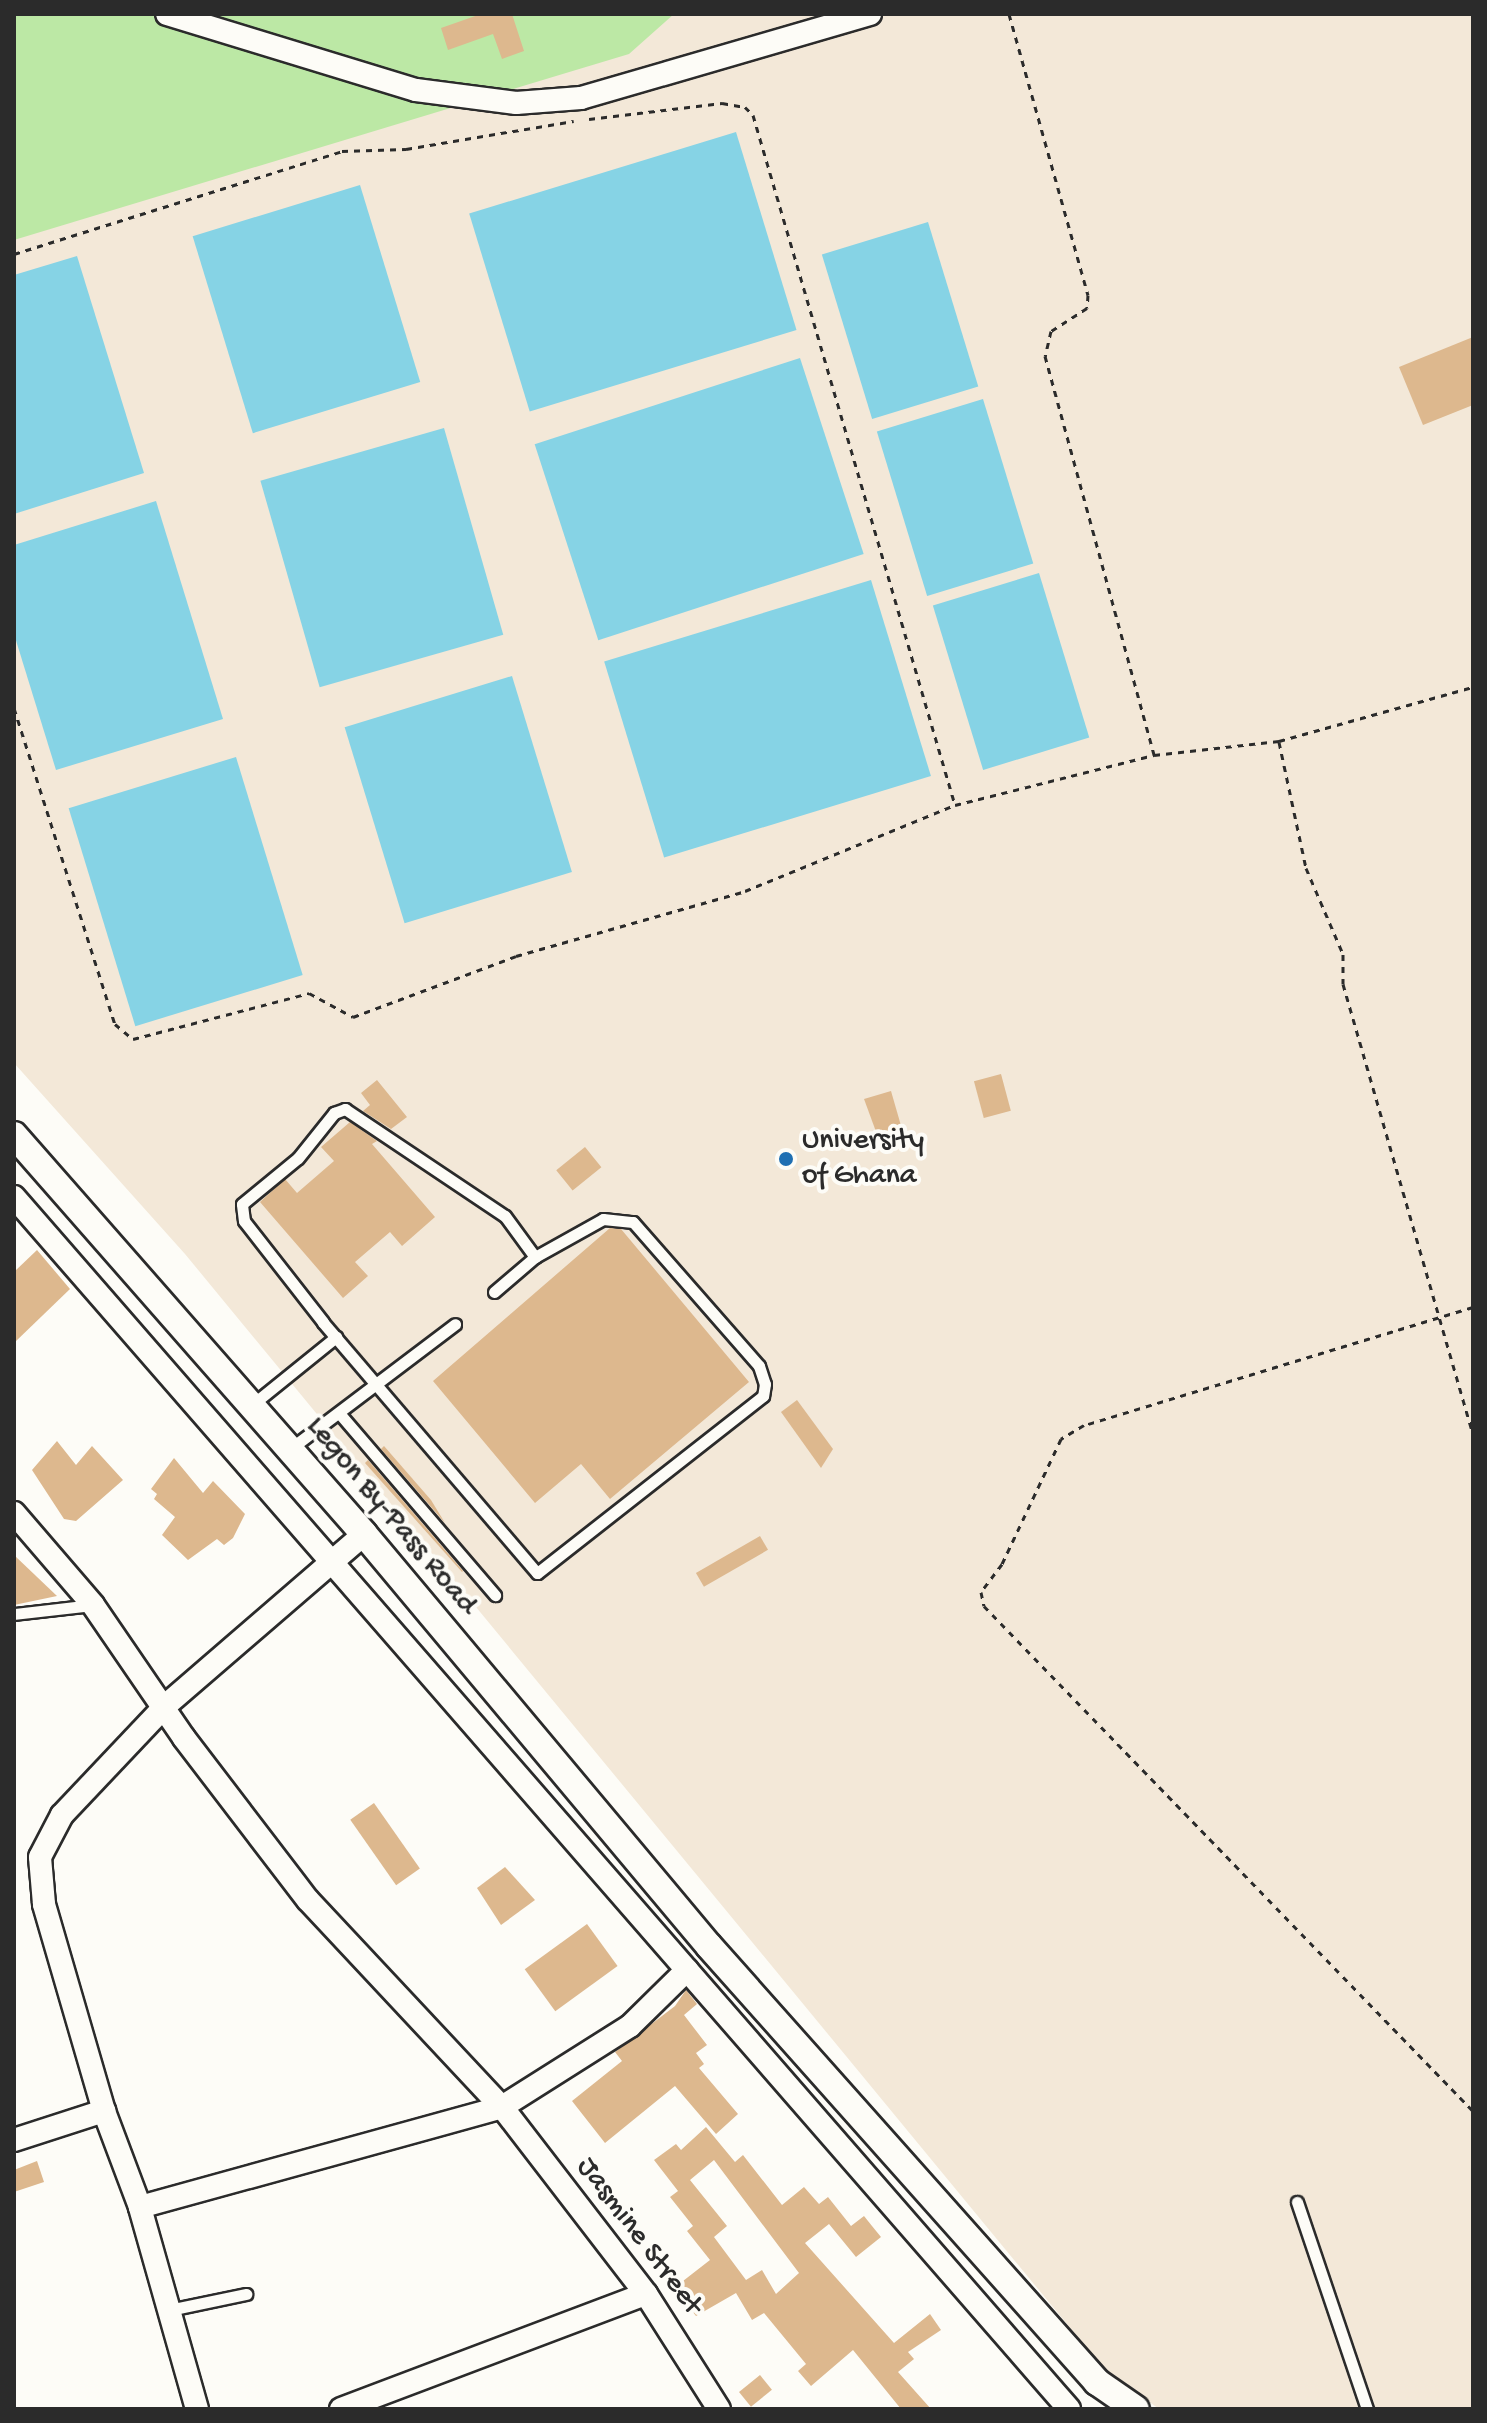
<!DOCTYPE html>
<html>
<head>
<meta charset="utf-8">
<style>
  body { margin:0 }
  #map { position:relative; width:1487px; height:2423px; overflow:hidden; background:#fdfcf7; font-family:"Gochi Hand",sans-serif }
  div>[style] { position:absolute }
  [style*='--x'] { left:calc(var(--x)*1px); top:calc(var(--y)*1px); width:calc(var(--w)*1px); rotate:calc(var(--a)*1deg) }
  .built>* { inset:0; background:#f3e8d8 }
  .green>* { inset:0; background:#bce8a5 }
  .water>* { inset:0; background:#86d3e5; transform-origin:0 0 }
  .building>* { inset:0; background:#ddb88e; transform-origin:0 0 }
  .path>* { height:3px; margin-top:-1.5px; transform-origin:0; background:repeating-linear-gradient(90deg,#2b2b2b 0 6px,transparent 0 12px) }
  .roads { filter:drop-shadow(2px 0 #2b2b2b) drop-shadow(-2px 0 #2b2b2b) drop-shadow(0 2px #2b2b2b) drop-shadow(0 -2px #2b2b2b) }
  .service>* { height:11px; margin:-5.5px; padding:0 5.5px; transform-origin:5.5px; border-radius:5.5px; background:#fdfcf7 }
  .minor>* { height:22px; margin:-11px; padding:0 11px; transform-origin:11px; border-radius:11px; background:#fdfcf7 }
  .tertiary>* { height:26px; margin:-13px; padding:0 13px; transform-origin:13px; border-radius:13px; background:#fdfcf7 }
  .dots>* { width:22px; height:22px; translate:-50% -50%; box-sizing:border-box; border:4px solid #fdfcf7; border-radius:50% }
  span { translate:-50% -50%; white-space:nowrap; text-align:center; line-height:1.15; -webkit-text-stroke:8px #fdfcf7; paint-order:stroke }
  .poi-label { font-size:30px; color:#2b2b2b }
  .left { translate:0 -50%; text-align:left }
  .street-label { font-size:30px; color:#2b2b2b }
  .frame { position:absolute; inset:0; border:16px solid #2b2b2b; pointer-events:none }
</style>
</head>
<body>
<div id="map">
  <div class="built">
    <i style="clip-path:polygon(14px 14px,1473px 14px,1473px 2409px,1159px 2409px,1104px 2369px,185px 1254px,14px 1063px)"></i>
  </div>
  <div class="green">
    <i style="clip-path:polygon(14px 14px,674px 14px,629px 54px,14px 240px)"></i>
  </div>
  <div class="water">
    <i style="left:736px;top:132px;width:207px;height:279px;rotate:73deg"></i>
    <i style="left:360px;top:185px;width:206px;height:175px;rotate:73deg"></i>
    <i style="left:928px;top:222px;width:172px;height:111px;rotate:73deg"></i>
    <i style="clip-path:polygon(77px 256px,144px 473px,14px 514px,14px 275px)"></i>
    <i style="left:800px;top:358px;width:206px;height:279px;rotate:72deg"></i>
    <i style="left:983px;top:399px;width:172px;height:111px;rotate:73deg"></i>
    <i style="left:444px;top:428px;width:215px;height:191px;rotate:74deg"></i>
    <i style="clip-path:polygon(156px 501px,223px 719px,56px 770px,14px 634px,14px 545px)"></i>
    <i style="left:1039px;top:573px;width:172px;height:111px;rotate:73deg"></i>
    <i style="left:871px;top:580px;width:205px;height:279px;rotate:73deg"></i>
    <i style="left:512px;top:676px;width:205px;height:175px;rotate:73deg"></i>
    <i style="left:236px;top:757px;width:228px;height:175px;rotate:73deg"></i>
  </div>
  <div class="building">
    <i style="clip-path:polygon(481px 14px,512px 14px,524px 51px,502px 59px,493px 34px,448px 50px,441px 28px)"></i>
    <i style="clip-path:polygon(1473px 337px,1473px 405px,1423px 425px,1399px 367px)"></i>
    <i style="left:1001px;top:1074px;width:38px;height:28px;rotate:75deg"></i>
    <i style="clip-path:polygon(377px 1080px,407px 1117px,391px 1129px,363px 1111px,370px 1105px,361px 1093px)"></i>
    <i style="clip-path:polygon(891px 1091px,906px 1143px,882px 1148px,864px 1099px)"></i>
    <i style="clip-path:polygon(350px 1122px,377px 1141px,372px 1144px,435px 1217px,402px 1246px,390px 1232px,355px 1262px,368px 1276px,343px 1298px,260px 1202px,285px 1179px,297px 1193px,334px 1161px,321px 1147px)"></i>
    <i style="left:585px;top:1147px;width:26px;height:37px;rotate:51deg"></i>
    <i style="clip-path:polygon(610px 1228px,621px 1229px,749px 1382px,610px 1499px,581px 1464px,535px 1503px,433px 1381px)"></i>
    <i style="clip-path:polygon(37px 1250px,70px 1289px,14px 1343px,14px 1272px)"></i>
    <i style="clip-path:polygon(797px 1400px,833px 1449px,821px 1468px,781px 1412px)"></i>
    <i style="clip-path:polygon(57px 1441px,76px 1465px,92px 1446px,123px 1480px,76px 1521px,64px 1519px,32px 1470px)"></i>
    <i style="clip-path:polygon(384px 1446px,431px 1500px,445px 1523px,381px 1449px)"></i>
    <i style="clip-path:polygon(174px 1458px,203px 1493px,213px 1481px,245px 1514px,233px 1538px,224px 1545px,217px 1539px,188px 1560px,162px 1535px,175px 1517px,154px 1499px,157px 1494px,151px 1489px)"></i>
    <i style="clip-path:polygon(368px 1460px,463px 1571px,462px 1572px,365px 1463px)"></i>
    <i style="left:760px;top:1536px;width:16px;height:74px;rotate:60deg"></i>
    <i style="clip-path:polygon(14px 1555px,57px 1596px,14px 1605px)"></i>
    <i style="left:374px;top:1803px;width:80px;height:29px;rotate:55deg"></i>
    <i style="clip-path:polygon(505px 1867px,535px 1900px,501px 1925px,477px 1888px)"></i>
    <i style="left:587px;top:1924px;width:52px;height:77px;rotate:54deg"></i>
    <i style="clip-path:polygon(686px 1990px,697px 2004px,684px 2015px,707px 2045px,696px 2053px,704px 2064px,699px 2068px,738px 2114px,716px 2134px,675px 2086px,605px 2143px,572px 2101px,622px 2061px,615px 2052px,675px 2006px)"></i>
    <i style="clip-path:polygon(evenodd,706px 2127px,735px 2162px,743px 2155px,782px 2205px,804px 2187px,819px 2204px,828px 2197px,851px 2226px,864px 2216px,872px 2226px,881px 2237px,856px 2257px,829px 2224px,805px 2243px,894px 2343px,930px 2314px,941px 2330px,908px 2352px,914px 2359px,898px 2372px,931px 2409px,901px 2409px,853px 2350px,811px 2386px,798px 2371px,806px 2364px,764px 2313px,752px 2320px,736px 2293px,696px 2316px,674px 2288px,710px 2260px,687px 2231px,693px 2226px,670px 2197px,678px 2191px,654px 2160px,676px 2144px,681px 2150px,706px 2127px,714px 2160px,799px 2273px,776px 2294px,762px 2270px,746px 2280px,714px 2237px,727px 2226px,690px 2180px,714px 2160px)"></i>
    <i style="clip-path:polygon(37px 2161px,44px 2182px,14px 2192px,14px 2170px)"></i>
    <i style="left:760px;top:2375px;width:19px;height:27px;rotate:51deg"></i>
  </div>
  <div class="path">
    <i style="--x:1009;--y:14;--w:292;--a:74.3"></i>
    <i style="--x:1088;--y:295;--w:13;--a:94"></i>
    <i style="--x:1087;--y:308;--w:43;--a:147.4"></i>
    <i style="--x:1051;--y:331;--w:26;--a:103"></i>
    <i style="--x:1045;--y:356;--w:414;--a:74.7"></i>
    <i style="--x:589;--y:119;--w:134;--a:-6.9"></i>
    <i style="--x:722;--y:103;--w:23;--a:10"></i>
    <i style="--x:745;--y:107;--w:11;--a:45"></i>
    <i style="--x:753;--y:115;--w:719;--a:73.68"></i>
    <i style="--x:14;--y:254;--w:344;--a:-17.4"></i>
    <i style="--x:342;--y:151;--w:64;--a:-1.8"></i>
    <i style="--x:406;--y:149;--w:170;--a:-9.5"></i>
    <i style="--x:14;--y:708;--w:332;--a:72.3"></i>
    <i style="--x:115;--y:1024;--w:23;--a:40"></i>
    <i style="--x:133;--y:1039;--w:182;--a:-14.6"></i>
    <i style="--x:309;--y:993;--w:50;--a:28.6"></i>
    <i style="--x:353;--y:1017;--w:174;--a:-20.5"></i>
    <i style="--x:516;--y:956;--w:238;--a:-15.8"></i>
    <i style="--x:745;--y:891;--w:227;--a:-22.3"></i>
    <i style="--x:955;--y:805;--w:205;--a:-14.1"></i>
    <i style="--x:1154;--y:755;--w:126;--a:-6.4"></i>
    <i style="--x:1279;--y:741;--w:201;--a:-15.6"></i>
    <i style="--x:1279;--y:742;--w:129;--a:77.9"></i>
    <i style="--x:1306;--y:868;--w:94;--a:66.7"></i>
    <i style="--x:1343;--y:954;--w:30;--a:90"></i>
    <i style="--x:1343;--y:984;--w:467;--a:73.9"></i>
    <i style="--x:1473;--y:1307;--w:407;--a:163.1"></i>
    <i style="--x:1084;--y:1425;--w:27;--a:149"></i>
    <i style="--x:1061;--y:1439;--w:138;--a:115.3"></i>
    <i style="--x:1002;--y:1564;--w:35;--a:127"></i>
    <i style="--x:981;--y:1592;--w:14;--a:78"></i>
    <i style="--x:984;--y:1606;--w:703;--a:45.92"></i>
  </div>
  <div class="roads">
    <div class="service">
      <i style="--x:494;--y:1292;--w:54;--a:-40.5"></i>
      <i style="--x:535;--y:1257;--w:78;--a:-29.2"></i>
      <i style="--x:603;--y:1219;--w:30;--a:6"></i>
      <i style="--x:633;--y:1222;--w:191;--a:48.8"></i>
      <i style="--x:759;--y:1366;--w:19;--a:72"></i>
      <i style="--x:765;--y:1384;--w:12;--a:99"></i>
      <i style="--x:763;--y:1396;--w:287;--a:141.9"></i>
      <i style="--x:537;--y:1573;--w:330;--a:-130.5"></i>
      <i style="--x:323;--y:1322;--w:128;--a:-128"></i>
      <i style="--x:244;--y:1221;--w:17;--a:-97"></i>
      <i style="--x:242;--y:1204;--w:72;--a:-39.4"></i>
      <i style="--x:298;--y:1158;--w:58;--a:-51.3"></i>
      <i style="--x:334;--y:1113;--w:12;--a:-20"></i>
      <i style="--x:345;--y:1109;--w:192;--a:33.8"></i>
      <i style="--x:505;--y:1216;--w:51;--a:53.8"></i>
      <i style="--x:253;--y:1404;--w:107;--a:-38.9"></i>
      <i style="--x:339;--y:1413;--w:240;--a:49.4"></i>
      <i style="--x:290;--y:1449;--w:207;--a:-37.1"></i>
      <i style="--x:14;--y:1614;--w:80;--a:-6.5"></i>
      <i style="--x:1297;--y:2202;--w:219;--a:71.3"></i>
      <i style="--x:169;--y:2310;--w:79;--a:-11.7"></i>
    </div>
    <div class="minor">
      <i style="--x:167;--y:14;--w:260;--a:17"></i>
      <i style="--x:416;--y:90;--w:101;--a:7.4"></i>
      <i style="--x:516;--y:103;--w:65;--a:-4.4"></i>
      <i style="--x:581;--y:98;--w:301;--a:-16.2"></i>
      <i style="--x:14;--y:1197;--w:1607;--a:48.96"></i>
      <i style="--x:14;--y:1513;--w:121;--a:49.3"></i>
      <i style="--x:93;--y:1605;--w:161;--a:55.6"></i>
      <i style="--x:184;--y:1738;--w:204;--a:52.6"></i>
      <i style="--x:308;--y:1900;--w:284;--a:46.9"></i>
      <i style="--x:502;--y:2107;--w:236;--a:52.4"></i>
      <i style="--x:646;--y:2294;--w:136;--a:57.6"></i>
      <i style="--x:14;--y:2140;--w:95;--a:-17.9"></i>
      <i style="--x:140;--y:2207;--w:376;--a:-15.4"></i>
      <i style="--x:502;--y:2107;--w:151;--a:-32.3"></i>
      <i style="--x:630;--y:2026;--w:80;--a:-44.5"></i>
      <i style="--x:197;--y:2409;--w:210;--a:-105.8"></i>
      <i style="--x:140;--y:2207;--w:103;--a:-110.6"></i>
      <i style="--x:104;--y:2111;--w:216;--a:-106.2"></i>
      <i style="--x:44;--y:1904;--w:47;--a:-94.9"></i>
      <i style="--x:40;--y:1857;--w:47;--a:-62.4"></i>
      <i style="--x:62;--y:1815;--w:150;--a:-46.6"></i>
      <i style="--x:165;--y:1706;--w:263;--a:-40.8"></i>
      <i style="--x:341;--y:2409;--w:326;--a:-20.7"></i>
    </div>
    <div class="tertiary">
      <i style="--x:14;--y:1135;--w:531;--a:48.74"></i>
      <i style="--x:364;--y:1534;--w:537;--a:50.06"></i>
      <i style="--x:709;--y:1946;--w:584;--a:48.33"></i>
      <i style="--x:1097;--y:2382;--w:47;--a:34.7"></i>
    </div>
  </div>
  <div class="dots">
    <i style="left:786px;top:1159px;background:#1f6fb2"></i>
  </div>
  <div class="poi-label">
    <span class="left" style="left:802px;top:1159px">University<br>of Ghana</span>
  </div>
  <div class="street-label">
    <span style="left:390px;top:1517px;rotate:50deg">Legon By-Pass Road</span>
    <span style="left:638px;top:2237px;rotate:53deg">Jasmine Street</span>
  </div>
  <div class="frame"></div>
</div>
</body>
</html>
